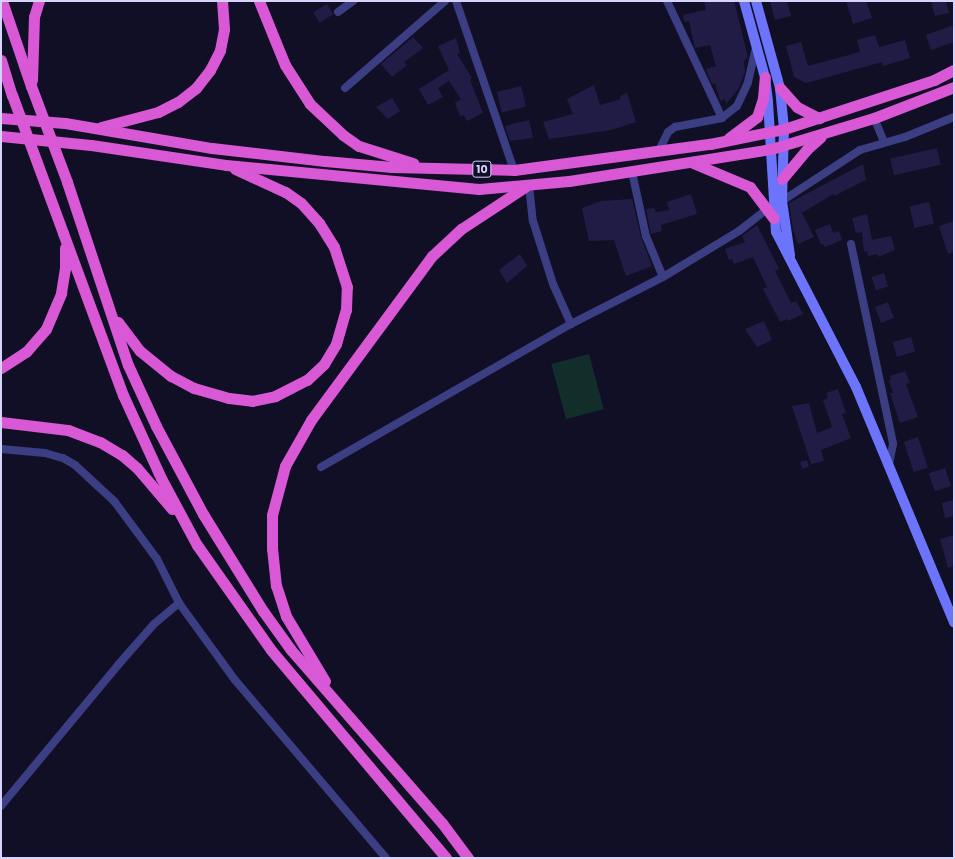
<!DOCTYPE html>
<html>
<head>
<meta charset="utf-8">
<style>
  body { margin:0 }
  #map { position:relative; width:955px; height:859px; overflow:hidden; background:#110f25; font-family:Poppins,sans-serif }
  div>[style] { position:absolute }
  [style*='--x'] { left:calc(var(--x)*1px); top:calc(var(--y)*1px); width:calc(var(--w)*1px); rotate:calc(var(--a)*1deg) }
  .green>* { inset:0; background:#122e2b; transform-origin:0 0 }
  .building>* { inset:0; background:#211c45; transform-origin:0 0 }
  .minor>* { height:8px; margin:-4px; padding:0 4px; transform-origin:4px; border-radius:4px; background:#3b3e82 }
  .secondary>* { height:10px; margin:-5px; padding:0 5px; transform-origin:5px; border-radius:5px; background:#6d74fc }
  .trunk>* { height:11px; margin:-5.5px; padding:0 5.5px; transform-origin:5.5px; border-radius:5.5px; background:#d858d5 }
  .trunk-bridge>* { height:11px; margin:-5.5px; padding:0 5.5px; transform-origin:5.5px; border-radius:5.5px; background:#d858d5 }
  span { translate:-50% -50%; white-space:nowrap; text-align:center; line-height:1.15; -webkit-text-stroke:3.5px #110f25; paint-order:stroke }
  .shield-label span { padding:1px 3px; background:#110f25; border:1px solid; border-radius:3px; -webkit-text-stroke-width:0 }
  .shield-label { font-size:11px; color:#d6d4fe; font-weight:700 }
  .frame { position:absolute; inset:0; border:2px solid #d6d4fe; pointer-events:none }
</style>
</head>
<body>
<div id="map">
  <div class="green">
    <i style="left:589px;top:354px;width:57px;height:39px;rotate:75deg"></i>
  </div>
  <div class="building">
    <i style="clip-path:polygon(704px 1px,734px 1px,748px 57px,744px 61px,745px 72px,738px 90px,726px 104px,725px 99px,720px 101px,715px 83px,712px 84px,707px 73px,706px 69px,716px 66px,710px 45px,695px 48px,689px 21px,684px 22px,683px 15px,706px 10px)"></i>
    <i style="clip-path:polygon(770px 1px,787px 1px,791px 16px,775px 20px)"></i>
    <i style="clip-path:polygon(846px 1px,866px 1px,872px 18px,853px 24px)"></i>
    <i style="clip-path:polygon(931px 1px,946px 1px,949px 13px,935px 16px)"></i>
    <i style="left:327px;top:4px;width:12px;height:16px;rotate:59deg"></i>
    <i style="clip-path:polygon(954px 25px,954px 42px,931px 50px,926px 35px)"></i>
    <i style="clip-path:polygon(875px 35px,879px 47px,905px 40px,910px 58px,883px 66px,882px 62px,806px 83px,794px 77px,786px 46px,801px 42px,808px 66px,860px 52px,857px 40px)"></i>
    <i style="clip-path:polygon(413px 37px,423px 48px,404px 62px,407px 65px,392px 77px,381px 64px)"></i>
    <i style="clip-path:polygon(456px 38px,460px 53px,457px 54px,472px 78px,470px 80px,483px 113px,467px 121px,464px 115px,460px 116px,455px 103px,461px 99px,449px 81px,438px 88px,443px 97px,428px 105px,419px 89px,449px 70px,438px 46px)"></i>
    <i style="clip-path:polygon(594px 85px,600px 105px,621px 99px,620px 96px,627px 93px,636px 122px,611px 130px,549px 139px,543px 122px,573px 114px,567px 99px)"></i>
    <i style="left:521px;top:86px;width:21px;height:25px;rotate:76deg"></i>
    <i style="clip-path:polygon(392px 98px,400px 111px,388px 119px,376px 107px)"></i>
    <i style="clip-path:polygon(529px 120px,533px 138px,510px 141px,505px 126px)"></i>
    <i style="left:937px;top:148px;width:17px;height:48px;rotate:77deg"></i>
    <i style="clip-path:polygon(863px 164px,866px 180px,834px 196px,833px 194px,802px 213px,814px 237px,798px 244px,793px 230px,789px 203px)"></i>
    <i style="clip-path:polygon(691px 194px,697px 214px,661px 225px,662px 231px,651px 234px,646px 209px,654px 208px,656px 212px,669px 210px,667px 202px)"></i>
    <i style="clip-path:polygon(632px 199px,641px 237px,652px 266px,626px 276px,614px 240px,589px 241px,582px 208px,601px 201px)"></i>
    <i style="left:929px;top:202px;width:22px;height:20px;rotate:77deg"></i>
    <i style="clip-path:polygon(867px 214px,872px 240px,891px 236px,895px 250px,878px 257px,878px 254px,868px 256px,867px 251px,864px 252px,862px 232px,856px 233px,852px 218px)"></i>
    <i style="clip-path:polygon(954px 221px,954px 252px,948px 254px,939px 226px)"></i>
    <i style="clip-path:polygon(830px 224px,833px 233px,839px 231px,842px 240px,825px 247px,823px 244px,821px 245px,815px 230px)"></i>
    <i style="clip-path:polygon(757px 225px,779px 269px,775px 271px,791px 303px,796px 301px,803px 314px,788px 321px,787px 319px,780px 322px,763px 289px,767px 287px,753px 257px,734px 264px,732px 259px,729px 260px,725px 249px,745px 242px,742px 236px)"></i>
    <i style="clip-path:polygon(520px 254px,527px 266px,507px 283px,499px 270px)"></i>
    <i style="left:884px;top:273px;width:14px;height:13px;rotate:73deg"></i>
    <i style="left:888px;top:302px;width:17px;height:14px;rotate:69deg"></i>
    <i style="clip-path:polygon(764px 321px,772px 340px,757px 347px,745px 329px)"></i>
    <i style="left:911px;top:337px;width:15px;height:19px;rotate:74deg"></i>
    <i style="clip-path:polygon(905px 371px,910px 383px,906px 384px,907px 387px,918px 417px,900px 423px,890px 393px,893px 393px,889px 381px,891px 380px,890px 376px)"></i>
    <i style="clip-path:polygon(838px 389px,846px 413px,842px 414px,851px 438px,821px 450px,824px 461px,811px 464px,792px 406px,809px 403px,817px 433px,832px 427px,823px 400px,828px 398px,826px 393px)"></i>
    <i style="left:918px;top:437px;width:32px;height:15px;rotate:72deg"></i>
    <i style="left:807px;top:460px;width:7px;height:7px;rotate:74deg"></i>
    <i style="left:945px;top:468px;width:19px;height:17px;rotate:72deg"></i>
    <i style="clip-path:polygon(954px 500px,954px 516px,945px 518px,942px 503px)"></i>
    <i style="clip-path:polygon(954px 535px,954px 566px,948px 568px,940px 539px)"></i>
  </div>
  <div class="minor">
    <i style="--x:456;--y:1;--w:179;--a:71.1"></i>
    <i style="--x:667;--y:1;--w:129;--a:64.8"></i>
    <i style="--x:338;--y:12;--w:19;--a:-36"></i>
    <i style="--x:345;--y:88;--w:133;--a:-41"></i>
    <i style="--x:874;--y:118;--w:25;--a:67"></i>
    <i style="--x:658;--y:152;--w:22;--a:-63"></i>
    <i style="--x:668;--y:132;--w:9;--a:-36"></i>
    <i style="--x:675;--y:127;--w:48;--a:-10.8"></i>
    <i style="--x:722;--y:118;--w:19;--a:-39"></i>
    <i style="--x:737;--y:106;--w:26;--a:-65"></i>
    <i style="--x:748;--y:82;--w:37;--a:-77"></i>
    <i style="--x:632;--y:172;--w:66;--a:77.7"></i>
    <i style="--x:646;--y:236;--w:44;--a:67.5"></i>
    <i style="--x:529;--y:185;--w:36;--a:84"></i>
    <i style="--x:533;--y:221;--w:66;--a:72.4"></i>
    <i style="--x:553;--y:284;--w:44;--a:65.8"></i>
    <i style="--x:782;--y:201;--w:93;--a:-33.2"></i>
    <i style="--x:860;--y:150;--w:47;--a:-16.1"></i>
    <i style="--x:905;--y:137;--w:53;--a:-22.2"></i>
    <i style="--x:851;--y:244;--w:204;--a:78.1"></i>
    <i style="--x:893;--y:444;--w:20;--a:101"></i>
    <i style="--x:1;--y:449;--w:44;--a:5.2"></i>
    <i style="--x:45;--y:453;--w:19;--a:16"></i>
    <i style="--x:63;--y:458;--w:14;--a:30"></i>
    <i style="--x:75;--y:465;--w:53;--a:42.7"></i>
    <i style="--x:114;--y:501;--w:72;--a:53.4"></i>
    <i style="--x:157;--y:559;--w:49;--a:63.4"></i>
    <i style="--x:179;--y:603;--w:95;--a:54"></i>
    <i style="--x:235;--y:680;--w:233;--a:49.7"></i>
    <i style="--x:321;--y:467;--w:288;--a:-29.8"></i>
    <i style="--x:571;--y:324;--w:103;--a:-27.1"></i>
    <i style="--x:663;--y:277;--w:89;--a:-31.2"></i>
    <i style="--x:739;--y:231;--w:34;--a:-38"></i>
    <i style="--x:1;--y:806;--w:183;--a:-50.3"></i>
    <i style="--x:118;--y:665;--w:55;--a:-48.7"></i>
    <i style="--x:154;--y:624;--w:33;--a:-40"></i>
  </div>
  <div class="secondary">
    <i style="--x:744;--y:1;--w:79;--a:74.6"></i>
    <i style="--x:765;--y:77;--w:25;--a:83"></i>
    <i style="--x:768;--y:102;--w:130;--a:86.5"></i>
    <i style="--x:776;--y:232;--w:174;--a:62.7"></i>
    <i style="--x:856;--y:387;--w:255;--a:67.4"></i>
    <i style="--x:756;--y:1;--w:90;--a:74.6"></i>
    <i style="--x:780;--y:88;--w:41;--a:84.4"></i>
    <i style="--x:784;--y:129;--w:72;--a:91.6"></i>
    <i style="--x:782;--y:201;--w:55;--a:81.6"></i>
  </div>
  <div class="trunk">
    <i style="--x:2;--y:1;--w:90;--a:71.2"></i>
    <i style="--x:259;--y:1;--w:69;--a:67.9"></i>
    <i style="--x:285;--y:65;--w:46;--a:57.3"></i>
    <i style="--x:310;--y:104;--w:45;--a:43.2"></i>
    <i style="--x:343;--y:135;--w:19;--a:35"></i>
    <i style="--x:359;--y:146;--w:57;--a:17.5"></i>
    <i style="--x:1;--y:60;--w:37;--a:73"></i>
    <i style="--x:32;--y:80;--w:63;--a:-88.2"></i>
    <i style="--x:34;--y:17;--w:17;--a:-73"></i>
    <i style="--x:780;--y:88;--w:25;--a:48"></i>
    <i style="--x:797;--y:107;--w:25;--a:27"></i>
    <i style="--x:1;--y:118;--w:64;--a:4.5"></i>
    <i style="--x:65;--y:123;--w:149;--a:9.7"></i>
    <i style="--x:212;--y:148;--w:114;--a:6.6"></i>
    <i style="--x:325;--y:161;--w:67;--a:5.1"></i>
    <i style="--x:392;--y:167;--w:122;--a:1.4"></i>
    <i style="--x:514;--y:170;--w:198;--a:-7.6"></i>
    <i style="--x:710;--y:144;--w:76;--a:-11.5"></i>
    <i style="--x:784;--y:129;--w:158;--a:-18.1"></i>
    <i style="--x:934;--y:80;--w:22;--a:-27"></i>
    <i style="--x:101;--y:127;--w:59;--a:-14.7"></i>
    <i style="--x:158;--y:112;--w:22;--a:-27"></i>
    <i style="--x:178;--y:102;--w:23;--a:-38"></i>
    <i style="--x:196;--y:88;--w:23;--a:-52"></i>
    <i style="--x:210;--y:70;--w:22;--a:-63"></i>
    <i style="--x:220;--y:50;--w:21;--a:-79"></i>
    <i style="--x:224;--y:29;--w:28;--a:-94"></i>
    <i style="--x:1;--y:136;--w:90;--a:5.7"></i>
    <i style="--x:91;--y:145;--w:136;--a:8.4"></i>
    <i style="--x:226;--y:165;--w:254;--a:5.4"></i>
    <i style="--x:479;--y:189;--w:90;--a:-5.1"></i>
    <i style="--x:569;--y:181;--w:205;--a:-9"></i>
    <i style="--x:771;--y:149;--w:108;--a:-16.8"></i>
    <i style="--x:874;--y:118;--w:86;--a:-21.2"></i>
    <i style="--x:729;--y:138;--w:35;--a:-37"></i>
    <i style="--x:757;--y:117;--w:20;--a:-72"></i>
    <i style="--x:763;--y:98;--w:21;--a:-85"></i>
    <i style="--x:693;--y:163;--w:62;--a:22.8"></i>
    <i style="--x:750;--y:187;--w:39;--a:53"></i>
    <i style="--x:782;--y:179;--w:39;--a:-50"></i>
    <i style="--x:807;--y:149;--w:18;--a:-41"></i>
    <i style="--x:67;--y:182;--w:193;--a:71.6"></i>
    <i style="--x:128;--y:365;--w:67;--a:65.3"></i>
    <i style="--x:156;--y:426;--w:100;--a:61.9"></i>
    <i style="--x:203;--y:514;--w:114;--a:58.3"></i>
    <i style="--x:263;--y:611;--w:48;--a:54.3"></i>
    <i style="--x:291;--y:650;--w:230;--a:48.9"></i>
    <i style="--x:442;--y:823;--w:44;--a:53.4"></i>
    <i style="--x:63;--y:233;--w:173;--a:69.7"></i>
    <i style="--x:123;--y:395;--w:91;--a:65.4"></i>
    <i style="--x:161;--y:478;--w:76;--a:61.8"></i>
    <i style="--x:197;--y:545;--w:128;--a:54.8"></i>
    <i style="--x:271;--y:650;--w:272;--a:49.9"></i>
    <i style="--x:118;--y:322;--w:36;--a:53"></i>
    <i style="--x:140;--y:351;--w:40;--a:39"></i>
    <i style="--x:171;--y:376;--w:26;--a:28"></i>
    <i style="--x:194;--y:388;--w:36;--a:16"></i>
    <i style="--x:229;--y:398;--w:23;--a:7"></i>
    <i style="--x:252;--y:401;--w:24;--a:-12"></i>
    <i style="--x:275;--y:396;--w:36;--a:-27"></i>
    <i style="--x:307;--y:380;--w:23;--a:-43"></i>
    <i style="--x:324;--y:364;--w:23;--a:-59"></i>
    <i style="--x:336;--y:344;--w:35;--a:-74"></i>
    <i style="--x:346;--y:310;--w:23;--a:-88"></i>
    <i style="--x:347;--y:287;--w:42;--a:-108"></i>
    <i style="--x:334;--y:247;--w:28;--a:-122"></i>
    <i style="--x:319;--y:223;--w:27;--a:-132"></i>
    <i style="--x:301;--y:203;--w:19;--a:-145"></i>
    <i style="--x:285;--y:192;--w:55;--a:-155.3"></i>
    <i style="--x:1;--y:368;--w:30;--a:-33"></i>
    <i style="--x:26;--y:352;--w:30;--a:-49"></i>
    <i style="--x:46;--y:329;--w:39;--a:-67"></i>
    <i style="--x:61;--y:293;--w:24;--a:-81"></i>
    <i style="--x:65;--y:269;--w:21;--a:-90"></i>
    <i style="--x:1;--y:422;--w:67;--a:6.8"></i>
    <i style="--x:68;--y:430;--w:34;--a:21"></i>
    <i style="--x:100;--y:442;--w:26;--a:31"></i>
    <i style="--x:122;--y:455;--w:20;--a:41"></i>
    <i style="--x:137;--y:468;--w:54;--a:49.5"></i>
    <i style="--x:325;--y:681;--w:76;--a:-121"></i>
    <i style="--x:286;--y:616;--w:32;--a:-108"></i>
    <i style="--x:276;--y:586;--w:37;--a:-96"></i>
    <i style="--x:272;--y:549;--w:34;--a:-90"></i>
    <i style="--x:272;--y:515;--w:51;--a:-75.1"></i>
    <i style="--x:285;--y:466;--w:53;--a:-60.5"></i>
    <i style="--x:311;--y:420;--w:204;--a:-53.6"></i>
    <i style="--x:432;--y:256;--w:40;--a:-43"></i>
    <i style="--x:461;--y:229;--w:77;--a:-33.3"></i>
  </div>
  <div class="trunk-bridge">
    <i style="--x:31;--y:86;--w:103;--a:69.4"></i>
    <i style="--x:12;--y:95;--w:147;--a:69.7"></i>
  </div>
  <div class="shield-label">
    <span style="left:482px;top:169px">10</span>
  </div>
  <div class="frame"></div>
</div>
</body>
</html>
